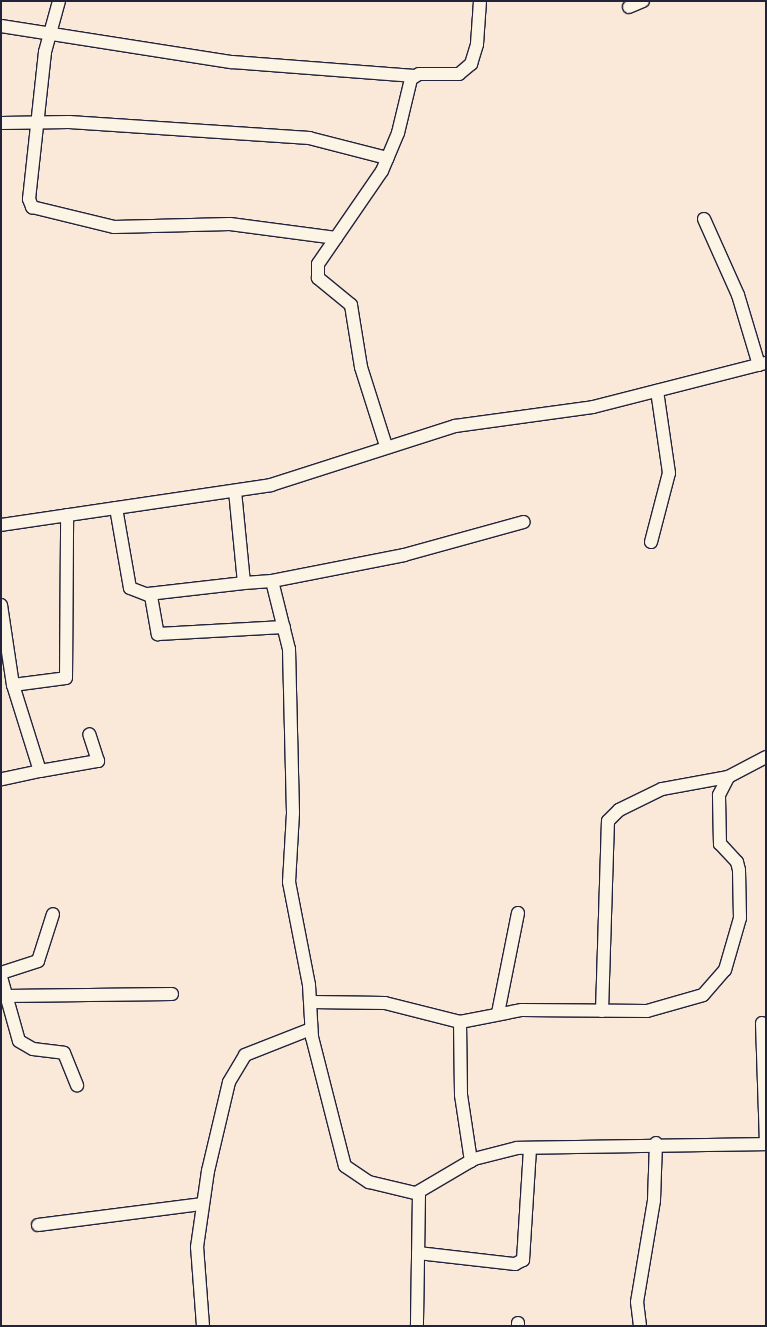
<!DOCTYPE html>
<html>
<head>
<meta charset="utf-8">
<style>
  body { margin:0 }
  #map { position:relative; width:767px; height:1327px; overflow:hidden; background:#fae9d9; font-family:Kalam,sans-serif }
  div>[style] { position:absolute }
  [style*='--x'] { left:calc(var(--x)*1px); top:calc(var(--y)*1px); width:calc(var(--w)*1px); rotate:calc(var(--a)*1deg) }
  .roads { filter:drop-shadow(1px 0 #22223b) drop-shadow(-1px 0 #22223b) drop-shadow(0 1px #22223b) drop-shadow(0 -1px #22223b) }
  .minor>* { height:12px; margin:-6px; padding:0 6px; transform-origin:6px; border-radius:6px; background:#fcf5e5 }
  span { translate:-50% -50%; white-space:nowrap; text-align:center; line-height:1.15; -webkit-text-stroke:4px #fcf5e5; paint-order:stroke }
  .frame { position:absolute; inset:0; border:2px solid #22223b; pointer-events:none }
</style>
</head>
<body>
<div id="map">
  <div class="roads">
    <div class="minor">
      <i style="--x:59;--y:1;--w:53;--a:105.4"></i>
      <i style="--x:45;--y:52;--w:148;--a:96.2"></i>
      <i style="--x:29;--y:199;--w:9;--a:69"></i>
      <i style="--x:32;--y:207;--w:84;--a:13.7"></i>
      <i style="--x:114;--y:227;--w:116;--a:-1.5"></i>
      <i style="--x:230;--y:224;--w:107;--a:7.5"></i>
      <i style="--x:629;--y:7;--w:15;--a:-23"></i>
      <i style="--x:1;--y:26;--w:234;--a:8.9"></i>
      <i style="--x:232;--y:62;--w:183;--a:4.4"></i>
      <i style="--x:1;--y:123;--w:68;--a:-0.8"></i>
      <i style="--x:69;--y:122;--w:241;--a:3.8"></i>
      <i style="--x:309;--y:138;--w:81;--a:14.4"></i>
      <i style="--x:704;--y:219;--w:83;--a:65.9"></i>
      <i style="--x:738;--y:295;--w:73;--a:73.3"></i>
      <i style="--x:386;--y:446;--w:83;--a:-107.6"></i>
      <i style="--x:361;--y:367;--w:63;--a:-99.2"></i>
      <i style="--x:351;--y:305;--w:43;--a:-140.7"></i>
      <i style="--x:318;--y:278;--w:14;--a:-90"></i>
      <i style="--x:318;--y:264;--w:113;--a:-55.5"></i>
      <i style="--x:382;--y:171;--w:41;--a:-67.2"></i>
      <i style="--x:398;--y:133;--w:56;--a:-76.5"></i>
      <i style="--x:411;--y:79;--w:9;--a:-32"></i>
      <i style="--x:419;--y:74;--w:40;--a:0"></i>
      <i style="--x:459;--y:74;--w:16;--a:-40"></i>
      <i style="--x:471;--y:64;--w:21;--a:-73"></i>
      <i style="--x:477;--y:44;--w:43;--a:-86"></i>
      <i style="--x:235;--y:491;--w:92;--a:84.4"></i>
      <i style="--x:244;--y:583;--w:28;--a:-4"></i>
      <i style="--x:272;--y:581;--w:70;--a:76"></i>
      <i style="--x:289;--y:649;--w:164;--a:88.6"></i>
      <i style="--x:293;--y:813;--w:69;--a:93.3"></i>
      <i style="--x:289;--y:882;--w:105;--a:79"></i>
      <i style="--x:309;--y:985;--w:52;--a:86.7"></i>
      <i style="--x:312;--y:1037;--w:133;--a:75.7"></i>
      <i style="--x:345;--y:1166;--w:29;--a:34"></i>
      <i style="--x:369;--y:1182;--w:51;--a:13.5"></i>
      <i style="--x:419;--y:1194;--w:132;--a:90.9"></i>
      <i style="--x:116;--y:508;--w:81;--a:80.1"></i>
      <i style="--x:130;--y:588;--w:22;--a:21"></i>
      <i style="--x:151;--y:596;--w:39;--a:80"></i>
      <i style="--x:158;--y:634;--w:126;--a:-3.2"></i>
      <i style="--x:1;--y:525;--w:273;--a:-8.4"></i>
      <i style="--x:271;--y:485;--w:193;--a:-17.8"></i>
      <i style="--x:455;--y:426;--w:139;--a:-7.8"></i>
      <i style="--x:593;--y:407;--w:179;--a:-14.3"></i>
      <i style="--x:651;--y:542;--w:71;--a:-75.4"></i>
      <i style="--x:669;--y:473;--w:83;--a:-98.3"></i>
      <i style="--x:272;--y:581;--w:135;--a:-11.1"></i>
      <i style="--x:404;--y:555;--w:124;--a:-15.4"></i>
      <i style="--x:148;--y:594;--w:97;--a:-6.5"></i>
      <i style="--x:1;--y:605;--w:81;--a:81.5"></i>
      <i style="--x:13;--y:685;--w:90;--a:72.6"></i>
      <i style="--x:40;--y:771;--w:40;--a:168"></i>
      <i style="--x:13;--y:685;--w:53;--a:-7.5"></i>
      <i style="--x:66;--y:678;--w:163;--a:-89.6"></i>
      <i style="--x:40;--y:771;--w:59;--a:-9.8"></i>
      <i style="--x:98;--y:761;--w:28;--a:-108"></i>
      <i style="--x:1;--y:973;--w:39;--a:-18"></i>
      <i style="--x:38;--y:961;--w:49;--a:-72.3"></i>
      <i style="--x:1;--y:977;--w:66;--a:74.3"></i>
      <i style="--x:19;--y:1041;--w:16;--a:30"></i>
      <i style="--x:33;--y:1049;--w:31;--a:7"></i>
      <i style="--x:64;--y:1053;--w:35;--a:68"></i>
      <i style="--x:6;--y:996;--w:166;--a:-0.7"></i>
      <i style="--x:311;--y:1002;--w:74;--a:0.8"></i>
      <i style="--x:385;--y:1003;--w:77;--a:14.2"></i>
      <i style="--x:460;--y:1022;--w:63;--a:-11"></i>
      <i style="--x:522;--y:1010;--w:125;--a:0.5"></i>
      <i style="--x:647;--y:1011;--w:58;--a:-15.9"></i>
      <i style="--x:703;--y:995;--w:33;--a:-49"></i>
      <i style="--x:725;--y:970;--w:54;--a:-73.9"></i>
      <i style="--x:740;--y:918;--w:48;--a:-91.2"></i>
      <i style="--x:739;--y:870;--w:8;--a:-104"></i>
      <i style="--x:737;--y:862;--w:25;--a:-133"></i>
      <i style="--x:720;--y:844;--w:49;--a:-91.2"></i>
      <i style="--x:719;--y:795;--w:20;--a:-63"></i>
      <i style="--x:728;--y:777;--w:43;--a:-27.8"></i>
      <i style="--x:602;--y:1011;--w:190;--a:-88.2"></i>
      <i style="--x:608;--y:821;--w:16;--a:-45"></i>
      <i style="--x:619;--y:810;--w:48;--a:-26"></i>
      <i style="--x:662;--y:789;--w:67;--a:-10.3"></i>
      <i style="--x:498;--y:1013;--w:102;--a:-78.7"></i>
      <i style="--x:460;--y:1022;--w:73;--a:89.2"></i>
      <i style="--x:461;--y:1095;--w:67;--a:81.4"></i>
      <i style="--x:762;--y:1023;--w:121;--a:88.1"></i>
      <i style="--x:418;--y:1192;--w:65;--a:-30.5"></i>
      <i style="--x:474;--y:1159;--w:44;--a:-14.3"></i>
      <i style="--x:517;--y:1148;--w:249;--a:-0.9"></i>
      <i style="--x:38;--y:1225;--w:166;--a:-7.3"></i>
      <i style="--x:418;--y:1253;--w:98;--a:6.5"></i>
      <i style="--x:515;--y:1264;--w:9;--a:-27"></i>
      <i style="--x:523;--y:1260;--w:112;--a:-86.4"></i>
      <i style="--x:203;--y:1326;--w:79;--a:-94.3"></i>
      <i style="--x:197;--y:1247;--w:77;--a:-81.8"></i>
      <i style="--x:208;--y:1171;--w:91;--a:-76.7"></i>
      <i style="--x:229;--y:1082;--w:31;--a:-59"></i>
      <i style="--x:245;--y:1055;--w:71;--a:-21.5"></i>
      <i style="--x:518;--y:1326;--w:3;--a:-90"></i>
      <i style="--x:640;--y:1326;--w:24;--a:-97"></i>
      <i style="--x:637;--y:1302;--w:103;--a:-80.5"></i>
      <i style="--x:654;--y:1200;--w:57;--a:-88"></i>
    </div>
  </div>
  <div class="frame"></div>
</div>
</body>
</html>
